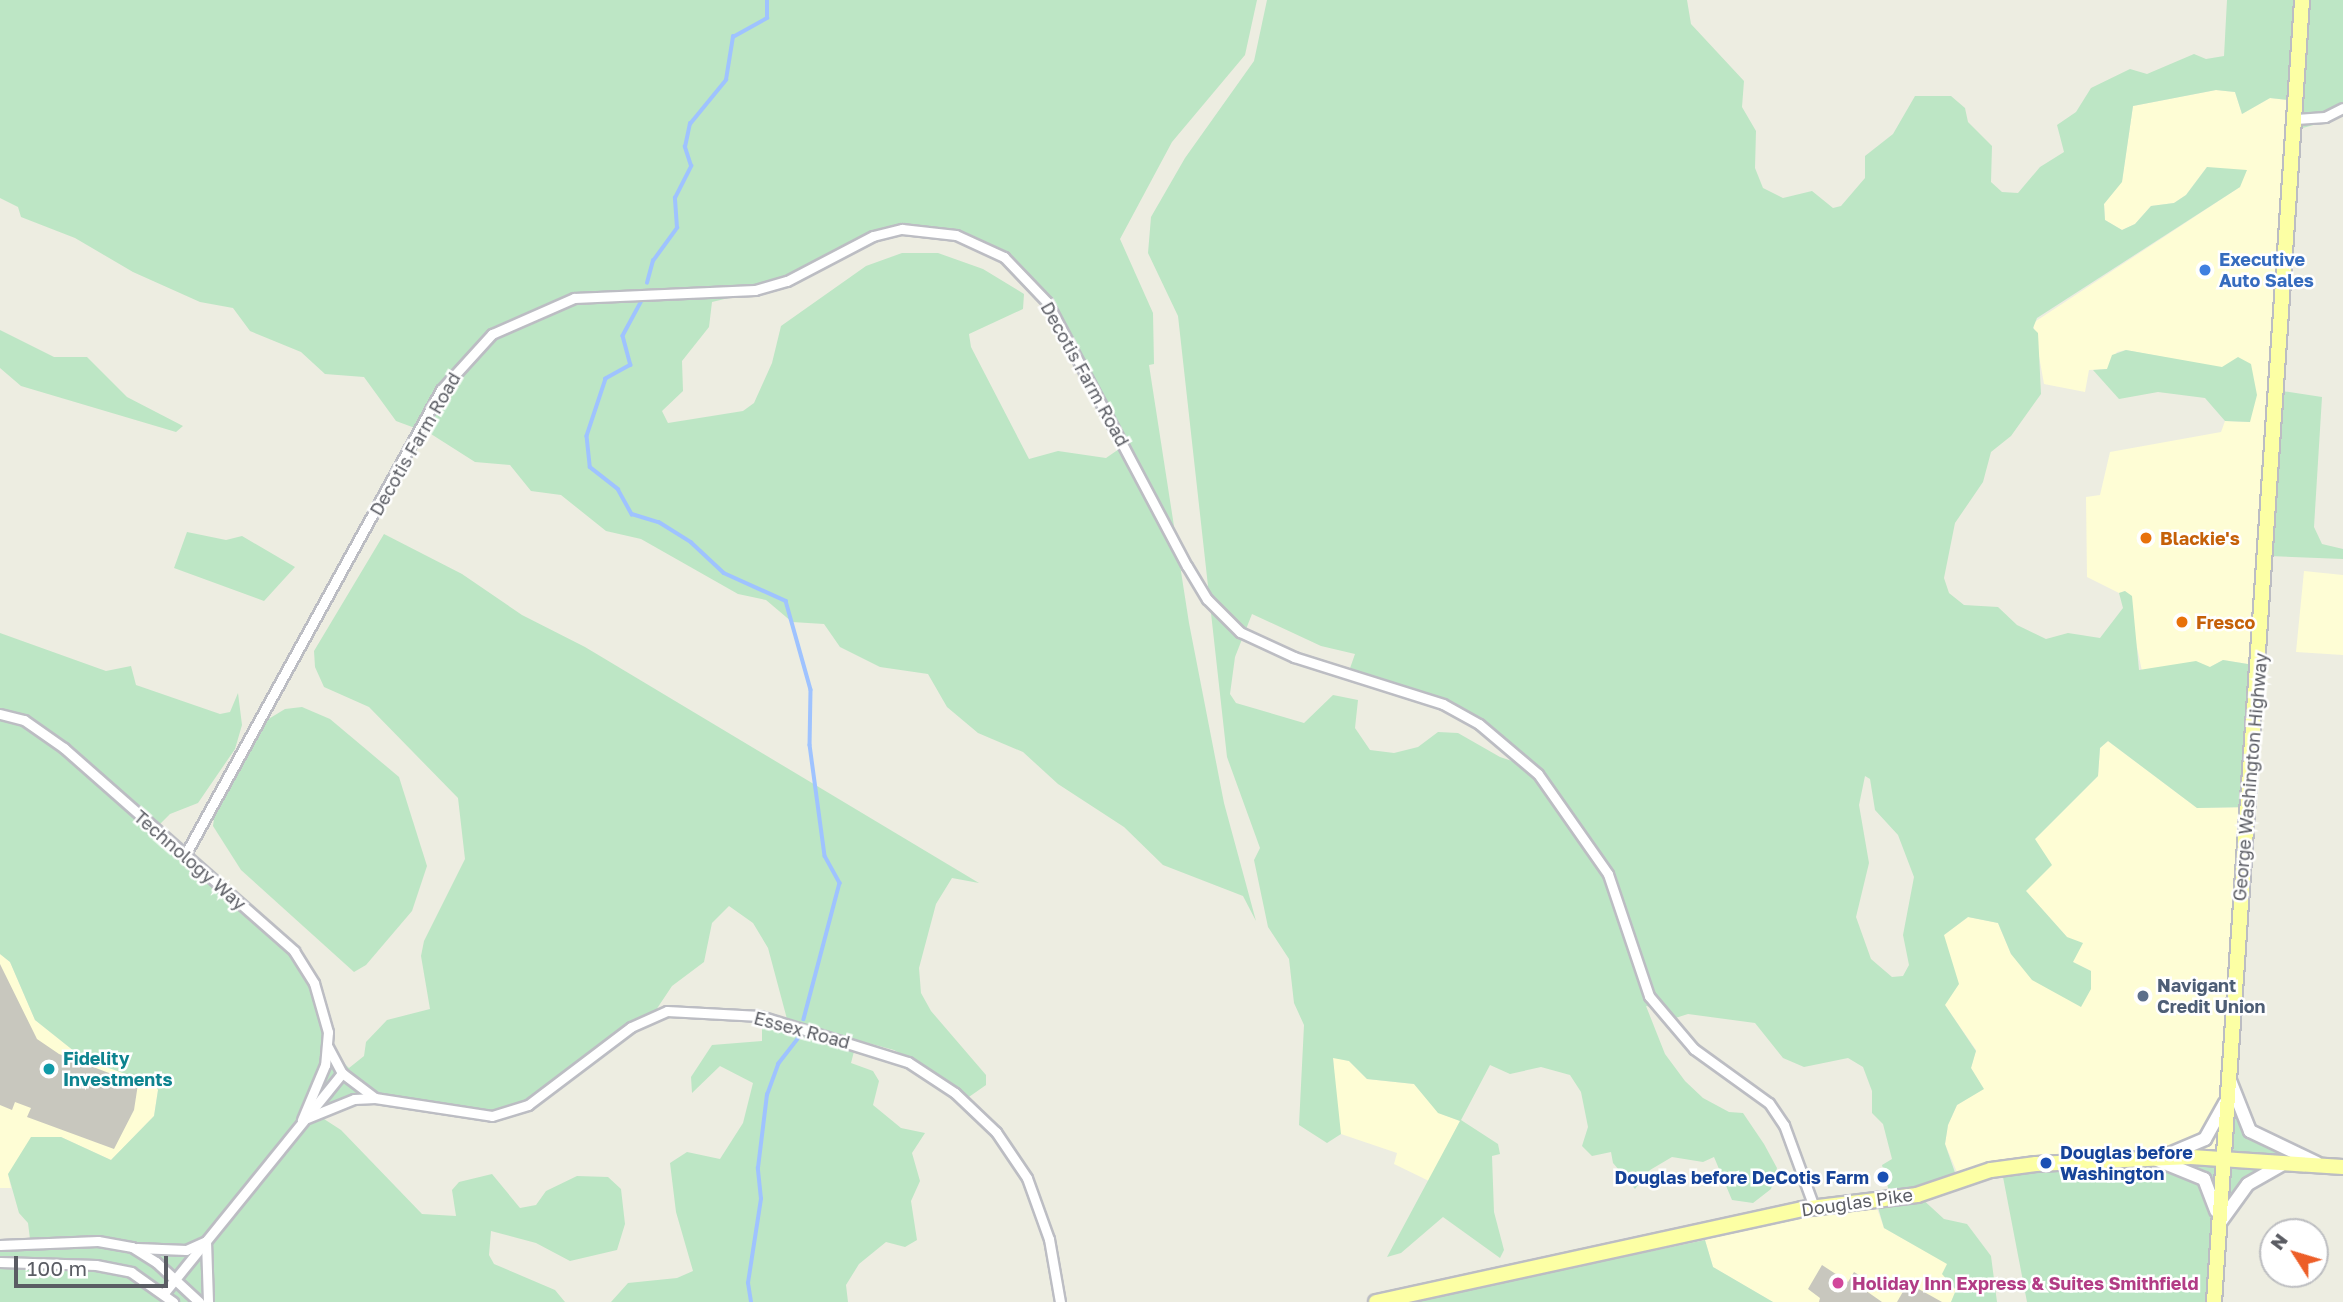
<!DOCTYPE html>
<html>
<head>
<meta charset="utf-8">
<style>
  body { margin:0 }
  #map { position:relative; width:2343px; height:1302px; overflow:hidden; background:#edede1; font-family:"Golos Text",sans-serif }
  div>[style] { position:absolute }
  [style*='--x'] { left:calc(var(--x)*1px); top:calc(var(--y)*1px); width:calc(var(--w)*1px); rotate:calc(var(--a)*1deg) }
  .commercial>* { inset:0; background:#fefdd5 }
  .green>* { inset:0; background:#bde6c5 }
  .stream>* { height:3.5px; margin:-1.75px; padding:0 1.75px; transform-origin:1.75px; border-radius:1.75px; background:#9fc3ff }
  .building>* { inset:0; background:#c8c7be }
  .roads { filter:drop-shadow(2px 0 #bcbdc3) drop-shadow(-2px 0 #bcbdc3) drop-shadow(0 2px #bcbdc3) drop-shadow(0 -2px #bcbdc3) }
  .minor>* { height:9px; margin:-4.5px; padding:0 4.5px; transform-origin:4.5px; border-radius:4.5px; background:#fff }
  .secondary>* { height:12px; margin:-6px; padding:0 6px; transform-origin:6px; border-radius:6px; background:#fff }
  .primary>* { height:14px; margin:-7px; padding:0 7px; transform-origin:7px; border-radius:7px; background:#fcffa4 }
  .dots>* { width:19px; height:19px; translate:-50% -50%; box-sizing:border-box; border:4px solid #fff; border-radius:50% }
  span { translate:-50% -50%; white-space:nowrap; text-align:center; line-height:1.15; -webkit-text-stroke:5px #fff; paint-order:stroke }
  .shop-label { font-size:18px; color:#366cbe; font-weight:700 }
  .left { translate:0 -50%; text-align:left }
  .street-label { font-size:18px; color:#5a5c63 }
  .food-label { font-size:18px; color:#c56008; font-weight:700 }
  .service-label { font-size:18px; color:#4e5e75; font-weight:700 }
  .culture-label { font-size:18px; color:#0d838f; font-weight:700 }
  .transit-label { font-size:18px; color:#164399; font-weight:700 }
  .right { translate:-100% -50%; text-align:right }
  .hotel-label { font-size:18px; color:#b23c85; font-weight:700 }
  .north { position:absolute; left:2259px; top:1218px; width:70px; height:70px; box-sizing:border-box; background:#fff; border:2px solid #bdbec1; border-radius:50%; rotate:307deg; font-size:19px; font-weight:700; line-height:28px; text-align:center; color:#5a5c63 }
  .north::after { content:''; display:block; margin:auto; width:24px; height:32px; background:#ed5e28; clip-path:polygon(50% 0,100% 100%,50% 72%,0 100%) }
  .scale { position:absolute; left:14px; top:1256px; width:154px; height:32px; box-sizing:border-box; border:4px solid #5a5c63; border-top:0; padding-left:9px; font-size:21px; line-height:24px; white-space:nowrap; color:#5a5c63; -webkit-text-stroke:5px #fff; paint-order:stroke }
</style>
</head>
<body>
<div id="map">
  <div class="commercial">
    <i style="clip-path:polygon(2216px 90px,2235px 92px,2242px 114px,2270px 98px,2297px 101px,2260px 666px,2223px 660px,2210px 667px,2142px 671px,2125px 591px,2119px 593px,2087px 577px,2086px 497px,2100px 495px,2110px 452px,2221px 432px,2225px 421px,2250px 422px,2222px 368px,2126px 350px,2117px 352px,2107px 369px,2089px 370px,2085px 392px,2044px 384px,2033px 323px,2240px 187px,2207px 167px,2186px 195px,2174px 203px,2151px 206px,2135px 224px,2122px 230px,2105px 220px,2104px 204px,2122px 181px,2133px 106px)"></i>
    <i style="clip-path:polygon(2304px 571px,2343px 575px,2343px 655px,2296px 652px)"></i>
    <i style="clip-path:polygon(2108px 741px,2197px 808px,2250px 807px,2226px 1157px,2006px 1175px,1962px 1184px,1945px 1144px,1948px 1125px,1957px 1105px,1983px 1089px,1971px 1068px,1976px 1050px,1945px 1005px,1944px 935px,1968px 917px,1998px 923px,2011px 954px,2091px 989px,2091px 971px,2073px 962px,2067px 937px,2026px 891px,2035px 839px,2098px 776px,2100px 748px)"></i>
    <i style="clip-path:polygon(0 954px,10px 962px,35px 1020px,84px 1059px,157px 1085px,158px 1090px,154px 1116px,111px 1160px,61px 1137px,8px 1174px,11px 1188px,0 1188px)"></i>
    <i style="clip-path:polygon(1333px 1057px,1349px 1061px,1367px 1079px,1414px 1084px,1439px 1113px,1460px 1121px,1429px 1181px,1394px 1164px,1397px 1153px,1338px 1133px)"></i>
    <i style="clip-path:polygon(1875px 1203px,1884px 1228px,1948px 1264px,1943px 1274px,1956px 1290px,1951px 1302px,1773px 1302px,1713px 1267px,1705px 1240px)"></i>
  </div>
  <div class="green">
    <i style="clip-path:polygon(evenodd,0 0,1257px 0,1245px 55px,1172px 142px,1120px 239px,1153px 313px,1154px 364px,1149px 365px,1189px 623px,1224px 803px,1256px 921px,1243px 896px,1163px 865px,1124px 827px,1058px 784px,1023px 752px,978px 733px,947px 707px,928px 674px,880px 667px,840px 647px,824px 624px,792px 622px,766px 600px,738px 594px,641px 539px,606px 531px,561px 495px,531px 491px,510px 465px,475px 462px,431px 434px,396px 421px,364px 377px,325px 374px,301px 352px,250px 331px,233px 308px,200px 302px,133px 272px,75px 238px,21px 217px,18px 207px,0 198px,0 0,909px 231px,980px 242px,1045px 295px,1122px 447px,1106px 458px,1058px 451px,1029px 459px,971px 347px,969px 334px,1023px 309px,1024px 294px,983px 269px,938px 253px,902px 253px,866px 266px,781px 326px,772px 363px,754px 403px,743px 411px,668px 423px,662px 411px,683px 391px,682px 361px,709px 327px,712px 302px,774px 287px,882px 237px,909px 231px)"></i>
    <i style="clip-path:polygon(evenodd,1267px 0,1687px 0,1691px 24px,1744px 81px,1742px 107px,1756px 131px,1755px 168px,1763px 188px,1783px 198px,1812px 191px,1833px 208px,1841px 206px,1865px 178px,1865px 156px,1893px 134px,1915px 96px,1951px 96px,1965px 108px,1968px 122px,1992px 146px,1991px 182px,2002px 192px,2018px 193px,2040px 167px,2064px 152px,2057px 125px,2076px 112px,2091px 88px,2130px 69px,2147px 74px,2194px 54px,2206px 59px,2224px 56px,2227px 0,2343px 0,2343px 111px,2328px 121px,2299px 129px,2297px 101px,2270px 98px,2242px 114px,2235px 92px,2216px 90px,2133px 106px,2122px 182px,2104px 204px,2105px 220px,2122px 230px,2135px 224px,2151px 206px,2174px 203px,2186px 195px,2207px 167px,2247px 170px,2240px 187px,2037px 318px,2033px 328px,2038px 333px,2041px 394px,2011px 436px,1991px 452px,1983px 482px,1955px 523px,1944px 578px,1949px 593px,1964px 605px,1998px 607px,2017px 625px,2046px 639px,2068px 633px,2100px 638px,2123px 608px,2119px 593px,2125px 591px,2132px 596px,2139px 670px,2196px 661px,2210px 667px,2223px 660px,2260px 666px,2250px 807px,2197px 808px,2108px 741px,2100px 748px,2098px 776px,2035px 839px,2052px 865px,2026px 891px,2067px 937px,2083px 943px,2073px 962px,2091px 971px,2091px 989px,2081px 1007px,2032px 980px,2011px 954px,1998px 923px,1968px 917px,1944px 935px,1959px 984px,1945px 1005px,1976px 1051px,1971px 1068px,1984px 1089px,1957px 1105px,1948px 1125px,1945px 1144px,1959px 1184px,1919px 1196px,1944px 1219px,1967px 1224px,1991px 1256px,1997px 1302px,1951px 1302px,1956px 1290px,1942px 1274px,1947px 1264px,1884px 1228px,1877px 1204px,1891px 1199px,1882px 1165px,1892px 1159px,1883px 1124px,1872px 1113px,1872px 1091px,1863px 1067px,1848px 1058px,1804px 1067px,1783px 1058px,1755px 1023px,1688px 1014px,1666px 1021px,1658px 1008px,1646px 1006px,1665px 1054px,1685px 1081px,1703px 1098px,1729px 1112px,1743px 1113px,1764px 1144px,1777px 1168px,1771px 1189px,1753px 1203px,1732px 1200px,1714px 1157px,1703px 1162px,1672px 1157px,1650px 1170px,1635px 1189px,1613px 1163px,1611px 1152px,1592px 1156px,1582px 1146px,1588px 1127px,1581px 1092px,1570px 1075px,1541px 1067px,1510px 1074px,1490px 1065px,1461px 1120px,1498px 1144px,1500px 1154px,1492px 1156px,1494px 1212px,1504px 1250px,1500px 1258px,1443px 1217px,1401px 1253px,1387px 1257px,1460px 1121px,1438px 1113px,1414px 1084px,1367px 1079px,1349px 1061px,1333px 1058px,1341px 1134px,1327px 1143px,1299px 1125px,1304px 1025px,1294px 1003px,1289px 959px,1268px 927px,1254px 860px,1260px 848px,1227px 757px,1178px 316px,1148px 253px,1151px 217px,1185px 158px,1254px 61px,1267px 0,1252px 614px,1321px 646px,1355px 654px,1348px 674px,1447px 709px,1521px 756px,1512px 761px,1500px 757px,1458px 733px,1438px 732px,1418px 747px,1394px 753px,1370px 750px,1355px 728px,1358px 700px,1333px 695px,1304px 723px,1236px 703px,1230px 694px,1235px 657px,1252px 614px,1267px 0,1865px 776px,1870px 779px,1875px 810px,1898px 835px,1914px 877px,1903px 935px,1909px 965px,1903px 976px,1892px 977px,1871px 959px,1856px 917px,1869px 863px,1859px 805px,1865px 776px)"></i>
    <i style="clip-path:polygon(0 330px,54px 357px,87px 357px,127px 397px,183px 426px,176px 432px,21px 386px,0 368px)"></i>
    <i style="clip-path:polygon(2126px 350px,2222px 367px,2238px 357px,2251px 364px,2257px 395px,2250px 422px,2225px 421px,2205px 398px,2158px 392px,2119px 399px,2093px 370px,2107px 369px,2112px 355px)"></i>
    <i style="clip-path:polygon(2282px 391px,2322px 397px,2314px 527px,2322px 544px,2343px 549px,2343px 559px,2269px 556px)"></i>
    <i style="clip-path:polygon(187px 532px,226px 540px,242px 536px,295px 567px,264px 601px,174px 568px)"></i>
    <i style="clip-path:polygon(384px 534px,462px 574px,522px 615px,585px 647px,979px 883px,952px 878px,936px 904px,919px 968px,921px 993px,931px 1011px,986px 1075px,986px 1085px,966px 1099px,940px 1075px,894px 1050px,857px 1040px,851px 1063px,873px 1071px,879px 1081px,873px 1105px,901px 1128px,925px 1133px,912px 1153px,920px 1181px,911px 1201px,917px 1240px,905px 1247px,886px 1242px,859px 1264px,846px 1285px,848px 1302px,611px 1302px,628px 1283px,677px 1278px,693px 1271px,676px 1212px,670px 1163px,687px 1152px,720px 1159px,743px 1123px,753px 1083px,720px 1066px,692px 1093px,691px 1077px,712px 1045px,762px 1041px,762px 1015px,787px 1019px,768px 948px,753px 923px,729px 906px,712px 923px,704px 962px,672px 986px,656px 1010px,628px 1023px,559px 1080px,508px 1112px,455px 1111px,368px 1092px,303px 1119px,324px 1119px,341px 1130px,422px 1214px,456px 1216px,452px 1190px,459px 1182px,492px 1174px,520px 1208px,536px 1205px,546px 1191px,577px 1176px,608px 1177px,621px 1189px,625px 1224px,617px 1250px,570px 1261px,536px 1243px,491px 1231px,489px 1255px,494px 1264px,555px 1290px,565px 1302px,0 1302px,0 1250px,31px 1247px,28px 1223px,19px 1213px,8px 1174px,31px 1137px,61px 1137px,111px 1160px,154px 1116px,158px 1090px,156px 1085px,84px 1059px,35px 1020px,10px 962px,0 954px,0 633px,106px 671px,131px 666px,136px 685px,220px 714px,230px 712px,238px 693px,242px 725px,235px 749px,198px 803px,170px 814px,156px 828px,289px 947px,312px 980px,333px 1053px,349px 1068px,364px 1056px,366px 1042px,387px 1020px,430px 1009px,421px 956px,424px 941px,465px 859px,458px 798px,369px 707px,324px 687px,315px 667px,314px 651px)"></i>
    <i style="clip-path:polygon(302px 707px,330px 719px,399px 777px,427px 866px,412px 911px,366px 965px,354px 972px,241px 870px,213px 826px,216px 804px,262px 723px,285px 709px)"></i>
    <i style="clip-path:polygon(2230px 1099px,2244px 1125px,2299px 1156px,2257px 1175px,2223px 1226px,2218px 1302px,2027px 1302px,2003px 1177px,2035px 1169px,2226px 1157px)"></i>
    <i style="clip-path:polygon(1705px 1240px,1713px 1267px,1773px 1302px,1409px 1302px)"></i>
  </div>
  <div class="stream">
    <i style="--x:647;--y:283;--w:23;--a:-75"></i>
    <i style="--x:653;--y:261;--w:41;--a:-54"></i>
    <i style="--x:677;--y:228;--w:30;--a:-94"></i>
    <i style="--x:675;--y:198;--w:36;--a:-63"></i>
    <i style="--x:691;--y:166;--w:20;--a:-108"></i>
    <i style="--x:685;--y:147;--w:24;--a:-78"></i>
    <i style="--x:690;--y:124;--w:57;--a:-50.7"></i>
    <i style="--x:726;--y:80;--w:44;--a:-80.8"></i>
    <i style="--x:733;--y:37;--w:39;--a:-29"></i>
    <i style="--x:767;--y:18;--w:18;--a:-90"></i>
    <i style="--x:643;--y:299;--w:42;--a:118.4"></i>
    <i style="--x:623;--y:336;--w:30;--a:75"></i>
    <i style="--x:631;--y:365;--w:29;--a:151"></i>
    <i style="--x:606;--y:379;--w:60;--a:108.4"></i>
    <i style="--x:587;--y:436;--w:31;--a:84"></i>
    <i style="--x:590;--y:467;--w:36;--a:38"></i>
    <i style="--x:618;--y:489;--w:29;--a:61"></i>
    <i style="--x:632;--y:514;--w:28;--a:17"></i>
    <i style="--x:659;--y:522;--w:38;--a:32"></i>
    <i style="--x:691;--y:542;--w:45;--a:43.2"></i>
    <i style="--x:724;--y:573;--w:68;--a:24.3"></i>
    <i style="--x:786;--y:601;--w:92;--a:74.3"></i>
    <i style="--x:811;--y:690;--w:55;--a:91"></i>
    <i style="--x:810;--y:745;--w:112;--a:82.3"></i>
    <i style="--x:825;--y:856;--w:31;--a:61"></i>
    <i style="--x:840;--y:883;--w:141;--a:104.8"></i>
    <i style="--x:751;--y:1302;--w:19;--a:-99"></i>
    <i style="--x:748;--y:1283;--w:85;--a:-81.2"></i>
    <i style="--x:761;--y:1199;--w:31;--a:-96"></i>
    <i style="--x:758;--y:1168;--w:74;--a:-83"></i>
    <i style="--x:767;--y:1095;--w:33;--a:-70"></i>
    <i style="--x:778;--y:1064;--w:36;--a:-52"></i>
  </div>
  <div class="building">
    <i style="clip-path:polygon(0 964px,37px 1039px,59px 1054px,138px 1084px,134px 1110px,114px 1149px,27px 1117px,31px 1108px,15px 1102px,12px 1110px,0 1105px)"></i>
    <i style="clip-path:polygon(1822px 1265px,1848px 1282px,1854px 1272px,1867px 1280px,1862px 1288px,1882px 1302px,1819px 1302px,1820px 1298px,1808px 1289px)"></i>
    <i style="clip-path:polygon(1908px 1283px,1942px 1302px,1897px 1302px)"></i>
  </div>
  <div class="roads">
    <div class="minor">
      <i style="--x:2296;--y:119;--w:29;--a:-4"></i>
      <i style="--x:2325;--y:117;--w:20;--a:-27"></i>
      <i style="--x:0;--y:714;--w:25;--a:14"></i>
      <i style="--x:24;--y:720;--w:49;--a:35"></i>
      <i style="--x:64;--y:748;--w:307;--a:41.4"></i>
      <i style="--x:294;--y:951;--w:38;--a:58"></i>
      <i style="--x:314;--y:983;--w:51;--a:74.1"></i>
      <i style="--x:328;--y:1032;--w:33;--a:95"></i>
      <i style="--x:325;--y:1065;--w:60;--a:112.7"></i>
      <i style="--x:185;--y:855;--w:531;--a:-61.17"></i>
      <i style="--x:441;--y:390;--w:76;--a:-47.7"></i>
      <i style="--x:492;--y:334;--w:90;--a:-23.7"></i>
      <i style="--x:574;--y:298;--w:181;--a:-2.5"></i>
      <i style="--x:755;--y:290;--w:33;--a:-16"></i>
      <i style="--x:787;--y:281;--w:97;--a:-27.6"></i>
      <i style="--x:873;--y:236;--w:30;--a:-14"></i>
      <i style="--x:902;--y:229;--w:54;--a:6.3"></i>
      <i style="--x:956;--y:235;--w:53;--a:24.6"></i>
      <i style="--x:1004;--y:257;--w:62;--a:46.3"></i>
      <i style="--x:1047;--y:302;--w:299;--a:62.1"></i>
      <i style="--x:1187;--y:566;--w:39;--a:59"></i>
      <i style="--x:1207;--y:599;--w:47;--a:45"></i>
      <i style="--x:1240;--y:632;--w:60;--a:24.8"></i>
      <i style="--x:1294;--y:657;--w:156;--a:17.5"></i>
      <i style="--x:1443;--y:704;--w:41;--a:29.1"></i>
      <i style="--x:1479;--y:724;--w:77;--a:40.3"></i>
      <i style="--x:1538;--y:774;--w:122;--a:55"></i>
      <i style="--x:1608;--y:874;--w:129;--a:71.4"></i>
      <i style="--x:1649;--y:996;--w:70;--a:49.7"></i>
      <i style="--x:1694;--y:1049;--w:92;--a:35.8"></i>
      <i style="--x:1769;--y:1103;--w:27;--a:56"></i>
      <i style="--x:1784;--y:1125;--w:87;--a:69.9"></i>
      <i style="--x:328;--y:1047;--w:30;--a:62"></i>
      <i style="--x:342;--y:1073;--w:41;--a:37.1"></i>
      <i style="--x:375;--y:1098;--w:118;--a:8.7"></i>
      <i style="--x:492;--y:1116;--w:38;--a:-17"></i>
      <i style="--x:528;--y:1105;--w:129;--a:-37.1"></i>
      <i style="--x:631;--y:1027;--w:39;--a:-24"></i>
      <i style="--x:667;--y:1011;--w:93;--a:3.1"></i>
      <i style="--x:760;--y:1016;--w:155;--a:17.3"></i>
      <i style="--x:908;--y:1062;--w:56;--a:33.4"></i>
      <i style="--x:955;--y:1093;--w:57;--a:43.6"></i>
      <i style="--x:996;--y:1132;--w:55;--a:56"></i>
      <i style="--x:1027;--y:1178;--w:65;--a:70.2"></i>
      <i style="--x:1049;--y:1239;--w:64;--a:80.1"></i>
      <i style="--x:307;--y:1118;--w:51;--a:-22"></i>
      <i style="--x:354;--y:1099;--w:21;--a:-3"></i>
      <i style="--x:0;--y:1245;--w:98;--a:-2.3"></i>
      <i style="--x:98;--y:1241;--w:35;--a:10"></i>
      <i style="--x:132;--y:1247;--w:28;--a:32"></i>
      <i style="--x:156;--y:1262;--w:59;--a:42.9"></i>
      <i style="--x:137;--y:1248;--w:49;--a:2.3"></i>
      <i style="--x:186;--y:1250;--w:22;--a:-24"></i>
      <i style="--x:206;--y:1241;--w:61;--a:88.1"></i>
      <i style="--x:0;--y:1262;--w:96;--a:1.8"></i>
      <i style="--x:96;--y:1265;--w:36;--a:11"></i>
      <i style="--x:131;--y:1272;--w:52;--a:35.5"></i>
      <i style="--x:164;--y:1293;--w:283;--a:-51"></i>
    </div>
    <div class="secondary">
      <i style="--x:2229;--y:1078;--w:57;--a:68.4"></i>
      <i style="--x:2250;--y:1131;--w:74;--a:25.5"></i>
      <i style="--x:2167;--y:1155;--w:41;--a:-22.8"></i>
      <i style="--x:2205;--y:1139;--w:41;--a:-60.9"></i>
      <i style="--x:2157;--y:1160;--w:51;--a:22"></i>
      <i style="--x:2204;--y:1179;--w:34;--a:69"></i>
      <i style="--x:2219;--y:1224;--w:49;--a:-54.1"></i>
      <i style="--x:2248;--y:1184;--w:40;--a:-29.7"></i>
    </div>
    <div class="primary">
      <i style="--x:1376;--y:1302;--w:436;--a:-12.3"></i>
      <i style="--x:1802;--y:1209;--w:116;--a:-6.9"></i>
      <i style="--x:1917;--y:1195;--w:78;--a:-18.7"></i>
      <i style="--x:1991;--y:1170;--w:45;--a:-7.6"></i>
      <i style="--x:2036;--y:1164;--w:155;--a:-2.6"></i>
      <i style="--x:2191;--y:1157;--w:152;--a:3.8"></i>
      <i style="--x:2214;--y:1302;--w:1305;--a:-86.13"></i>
    </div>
  </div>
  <div class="dots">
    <i style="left:2205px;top:270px;background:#3f7fe0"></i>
    <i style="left:2146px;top:538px;background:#e8710a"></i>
    <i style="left:2182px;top:622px;background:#e8710a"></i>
    <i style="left:2143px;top:996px;background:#5c6f8a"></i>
    <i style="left:49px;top:1069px;background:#0f9aa8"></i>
    <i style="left:2046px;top:1163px;background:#1a4fb4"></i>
    <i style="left:1883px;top:1177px;background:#1a4fb4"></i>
    <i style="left:1838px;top:1283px;background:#d1479c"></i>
  </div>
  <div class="shop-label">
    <span class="left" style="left:2219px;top:270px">Executive<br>Auto Sales</span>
  </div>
  <div class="street-label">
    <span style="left:1085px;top:374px;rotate:61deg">Decotis Farm Road</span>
    <span style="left:415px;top:444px;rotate:-60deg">Decotis Farm Road</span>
    <span style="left:2250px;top:777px;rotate:-85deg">George Washington Highway</span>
    <span style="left:190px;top:860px;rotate:41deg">Technology Way</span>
    <span style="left:802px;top:1030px;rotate:15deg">Essex Road</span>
    <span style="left:1857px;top:1202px;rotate:-8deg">Douglas Pike</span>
  </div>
  <div class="food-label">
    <span class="left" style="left:2160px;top:538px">Blackie's</span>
    <span class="left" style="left:2196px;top:622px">Fresco</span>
  </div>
  <div class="service-label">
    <span class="left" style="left:2157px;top:996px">Navigant<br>Credit Union</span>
  </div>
  <div class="culture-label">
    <span class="left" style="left:63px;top:1069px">Fidelity<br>Investments</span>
  </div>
  <div class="transit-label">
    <span class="left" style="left:2060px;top:1163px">Douglas before<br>Washington</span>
    <span class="right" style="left:1869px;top:1177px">Douglas before DeCotis Farm</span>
  </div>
  <div class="hotel-label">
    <span class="left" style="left:1852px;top:1283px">Holiday Inn Express &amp; Suites Smithfield</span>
  </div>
  <div class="north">N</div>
  <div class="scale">100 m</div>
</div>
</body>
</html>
